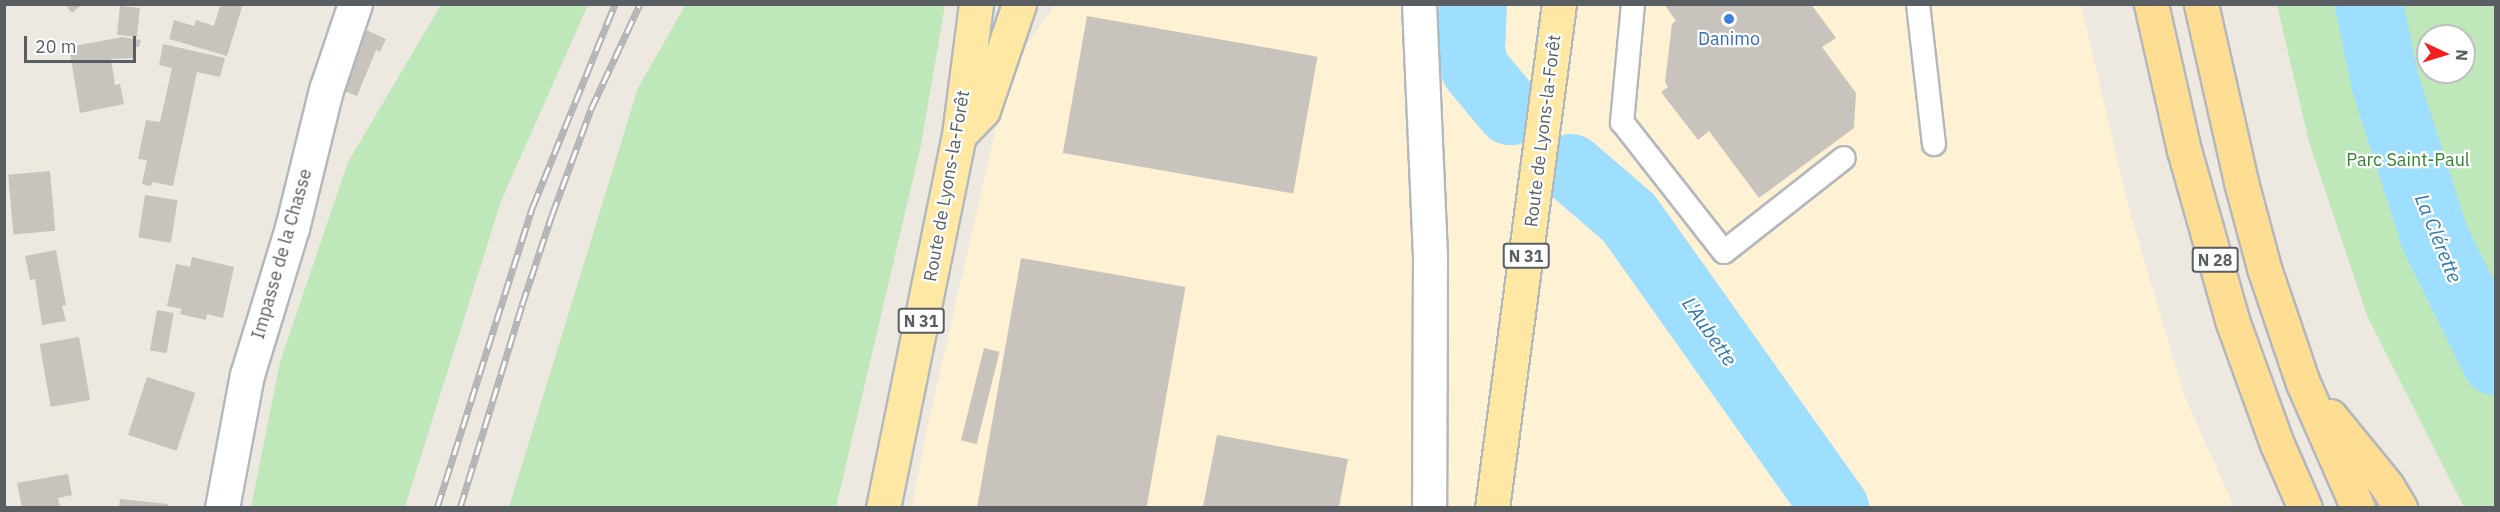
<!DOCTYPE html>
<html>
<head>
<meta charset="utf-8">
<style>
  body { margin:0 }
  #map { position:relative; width:2500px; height:512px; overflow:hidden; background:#ede9e0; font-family:"IBM Plex Sans",sans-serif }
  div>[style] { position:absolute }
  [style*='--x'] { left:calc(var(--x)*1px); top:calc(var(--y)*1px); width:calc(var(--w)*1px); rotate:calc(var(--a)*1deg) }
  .commercial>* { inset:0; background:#fff1d3 }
  .green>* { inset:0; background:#bee7ba }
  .river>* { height:68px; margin:-34px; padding:0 34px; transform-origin:34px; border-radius:34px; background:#9edeff }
  .building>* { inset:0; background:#c8c3bd; transform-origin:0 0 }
  .roads { filter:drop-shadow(2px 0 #b3b8bc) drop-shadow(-2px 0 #b3b8bc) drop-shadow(0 2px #b3b8bc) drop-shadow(0 -2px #b3b8bc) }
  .service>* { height:22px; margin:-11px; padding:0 11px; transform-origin:11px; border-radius:11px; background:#fff }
  .minor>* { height:33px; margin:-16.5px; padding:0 16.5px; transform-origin:16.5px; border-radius:16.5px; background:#fff }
  .tertiary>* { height:33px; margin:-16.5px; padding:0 16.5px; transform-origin:16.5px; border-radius:16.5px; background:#fff }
  .primary>* { height:33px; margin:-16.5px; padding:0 16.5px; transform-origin:16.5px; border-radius:16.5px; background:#ffe8a3 }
  .trunk>* { height:33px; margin:-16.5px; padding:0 16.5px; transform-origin:16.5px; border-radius:16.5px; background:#ffde94 }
  .rail>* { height:7px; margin-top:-3.5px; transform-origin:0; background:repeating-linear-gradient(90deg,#fff 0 14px,#b2b3b3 0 28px); box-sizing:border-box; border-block:2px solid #b2b3b3 }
  .dots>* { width:16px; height:16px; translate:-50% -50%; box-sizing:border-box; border:3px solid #fff; border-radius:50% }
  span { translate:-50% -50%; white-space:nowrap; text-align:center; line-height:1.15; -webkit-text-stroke:4.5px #fff; paint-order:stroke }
  .shield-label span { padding:2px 4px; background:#fff; border:2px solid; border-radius:4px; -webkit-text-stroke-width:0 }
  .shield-label { font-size:16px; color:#595e62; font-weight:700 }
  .shop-label { font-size:18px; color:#366cbe }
  .street-label { font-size:18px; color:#595e62 }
  .park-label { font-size:18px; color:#32852e }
  .water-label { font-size:20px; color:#337aaf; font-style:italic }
  .frame { position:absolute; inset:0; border:6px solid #595e62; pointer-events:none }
  .north { position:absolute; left:2416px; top:24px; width:60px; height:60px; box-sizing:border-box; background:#fff; border:2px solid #bdbfc0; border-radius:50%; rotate:94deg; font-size:16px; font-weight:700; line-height:24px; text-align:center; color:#595e62 }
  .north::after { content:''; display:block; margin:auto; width:21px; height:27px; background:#f51e21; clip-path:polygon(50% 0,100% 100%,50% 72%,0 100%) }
  .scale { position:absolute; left:24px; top:36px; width:112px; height:27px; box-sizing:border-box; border:3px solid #595e62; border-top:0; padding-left:8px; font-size:18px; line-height:21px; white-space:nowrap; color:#595e62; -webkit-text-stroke:4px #fff; paint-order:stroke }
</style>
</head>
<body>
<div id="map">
  <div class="commercial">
    <i style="clip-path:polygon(1056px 4px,2081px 5px,2129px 209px,2184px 395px,2234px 507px,912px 508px,925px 438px,1010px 67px)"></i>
  </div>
  <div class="green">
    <i style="clip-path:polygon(686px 4px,945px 5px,921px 145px,836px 507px,509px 507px,638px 88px)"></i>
    <i style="clip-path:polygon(441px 5px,588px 5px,501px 201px,405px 507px,251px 507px,280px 362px,348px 162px)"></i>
    <i style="clip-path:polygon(evenodd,2277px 5px,2495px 5px,2495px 507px,2464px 507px,2368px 318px,2309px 142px,2277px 5px,2428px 36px,2464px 36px,2464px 72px,2428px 72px,2428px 36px)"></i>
  </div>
  <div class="river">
    <i style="--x:1473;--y:4;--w:47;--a:92.4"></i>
    <i style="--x:1471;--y:51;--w:18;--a:77"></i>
    <i style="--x:1475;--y:69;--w:55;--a:50.2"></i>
    <i style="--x:2369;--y:4;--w:80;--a:78.4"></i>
    <i style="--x:2385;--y:82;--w:162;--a:72.3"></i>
    <i style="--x:2434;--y:236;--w:140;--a:63.8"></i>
    <i style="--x:1571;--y:168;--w:77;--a:40.8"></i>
    <i style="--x:1629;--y:218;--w:356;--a:54.6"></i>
  </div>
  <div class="building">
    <i style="clip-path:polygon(65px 4px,82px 4px,72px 13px)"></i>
    <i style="clip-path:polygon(216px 4px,243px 4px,227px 56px,169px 39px,174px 20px,194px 26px,196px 20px,214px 26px,220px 6px)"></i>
    <i style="clip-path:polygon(1664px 4px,1811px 4px,1836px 38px,1822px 47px,1856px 93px,1854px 128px,1759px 198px,1709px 131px,1698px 140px,1661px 92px,1668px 87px,1665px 82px,1672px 24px,1676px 21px)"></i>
    <i style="left:120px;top:6px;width:20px;height:29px;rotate:6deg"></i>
    <i style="left:1087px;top:16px;width:234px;height:139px;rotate:10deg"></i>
    <i style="clip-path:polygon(364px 29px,386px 39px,380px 52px,376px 50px,357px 96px,336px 88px)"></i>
    <i style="clip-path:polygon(122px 37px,141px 40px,139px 47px,134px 47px,133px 58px,111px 59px,115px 85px,120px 84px,124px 104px,80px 113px,69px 47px)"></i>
    <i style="clip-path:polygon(163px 44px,225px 58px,220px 77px,197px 72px,173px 186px,152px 182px,151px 186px,142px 184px,147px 160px,138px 159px,146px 120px,160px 122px,172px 68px,159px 65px)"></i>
    <i style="left:50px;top:171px;width:60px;height:42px;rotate:85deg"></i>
    <i style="left:145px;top:195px;width:33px;height:43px;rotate:9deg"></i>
    <i style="clip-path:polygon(56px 250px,66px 305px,62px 306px,66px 321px,42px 325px,35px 279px,30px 280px,25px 256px)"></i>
    <i style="clip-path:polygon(192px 257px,234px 267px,223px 318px,207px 314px,206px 320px,180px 314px,182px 309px,167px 306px,176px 264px,190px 267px)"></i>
    <i style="left:1021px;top:258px;width:167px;height:253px;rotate:10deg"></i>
    <i style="left:157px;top:310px;width:17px;height:41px;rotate:10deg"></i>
    <i style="left:79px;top:337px;width:64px;height:40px;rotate:80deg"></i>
    <i style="left:984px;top:348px;width:16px;height:95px;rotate:14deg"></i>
    <i style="left:147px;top:377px;width:51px;height:61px;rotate:18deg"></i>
    <i style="clip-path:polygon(1217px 435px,1348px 459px,1339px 507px,1203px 507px)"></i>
    <i style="clip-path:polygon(68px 474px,72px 495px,58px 498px,60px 507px,22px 507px,17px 483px)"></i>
    <i style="clip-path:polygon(120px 499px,168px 504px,167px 507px,119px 507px)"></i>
  </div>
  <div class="roads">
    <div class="service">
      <i style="--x:1633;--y:4;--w:119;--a:95.3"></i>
      <i style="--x:1622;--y:122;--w:165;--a:51.9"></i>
      <i style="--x:1724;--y:252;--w:152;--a:-38.1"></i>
      <i style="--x:1918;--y:4;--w:141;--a:83.5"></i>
    </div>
    <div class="minor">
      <i style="--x:222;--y:508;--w:135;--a:-79.4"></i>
      <i style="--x:247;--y:375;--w:154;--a:-73"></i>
      <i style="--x:292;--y:228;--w:142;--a:-76.2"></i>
      <i style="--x:326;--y:90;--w:91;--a:-71.4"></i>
    </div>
    <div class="tertiary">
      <i style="--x:1419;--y:4;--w:251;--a:87.5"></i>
      <i style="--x:1430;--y:255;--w:253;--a:90.2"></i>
    </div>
    <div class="primary">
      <i style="--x:960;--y:134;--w:33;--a:-46"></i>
      <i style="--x:983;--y:110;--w:112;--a:-71.2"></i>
      <i style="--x:883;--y:508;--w:381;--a:-78.5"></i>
      <i style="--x:959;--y:135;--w:132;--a:-82.6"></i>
      <i style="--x:1492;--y:508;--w:508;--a:-82.43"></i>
    </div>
    <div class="trunk">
      <i style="--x:2151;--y:4;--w:150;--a:77.3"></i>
      <i style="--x:2184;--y:150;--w:177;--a:74.2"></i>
      <i style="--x:2232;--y:320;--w:132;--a:70.1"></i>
      <i style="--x:2277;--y:444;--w:70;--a:66.4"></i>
      <i style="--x:2201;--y:4;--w:182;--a:77.3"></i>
      <i style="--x:2241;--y:182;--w:89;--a:75"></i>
      <i style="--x:2264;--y:268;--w:121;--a:71.3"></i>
      <i style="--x:2303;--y:383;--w:137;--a:66.3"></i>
      <i style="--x:2330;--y:416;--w:90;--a:50.8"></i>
      <i style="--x:2387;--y:486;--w:26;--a:59"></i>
    </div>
  </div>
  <div class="rail">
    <i style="--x:437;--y:508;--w:317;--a:-72.4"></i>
    <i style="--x:533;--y:206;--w:218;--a:-67.9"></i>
    <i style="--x:460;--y:508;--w:212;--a:-73"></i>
    <i style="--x:522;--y:305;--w:95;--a:-71.6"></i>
    <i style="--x:552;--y:215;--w:113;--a:-69.8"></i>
    <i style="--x:591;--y:109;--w:116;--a:-65"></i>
  </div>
  <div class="dots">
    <i style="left:1729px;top:19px;background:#3f7fe0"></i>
  </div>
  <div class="shield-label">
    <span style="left:1526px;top:256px">N 31</span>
    <span style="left:2215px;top:260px">N 28</span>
    <span style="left:921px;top:321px">N 31</span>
  </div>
  <div class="shop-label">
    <span style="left:1729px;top:39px">Danimo</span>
  </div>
  <div class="street-label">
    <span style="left:1543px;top:131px;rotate:-83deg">Route de Lyons-la-Forêt</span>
    <span style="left:947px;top:186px;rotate:-80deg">Route de Lyons-la-Forêt</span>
    <span style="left:282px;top:254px;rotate:-74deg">Impasse de la Chasse</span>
  </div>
  <div class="park-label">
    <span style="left:2408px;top:160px">Parc Saint-Paul</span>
  </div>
  <div class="water-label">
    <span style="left:2439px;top:238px;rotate:68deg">La Clérette</span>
    <span style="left:1710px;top:331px;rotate:55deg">L'Aubette</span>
  </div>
  <div class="frame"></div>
  <div class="north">N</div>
  <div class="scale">20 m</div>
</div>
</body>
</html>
